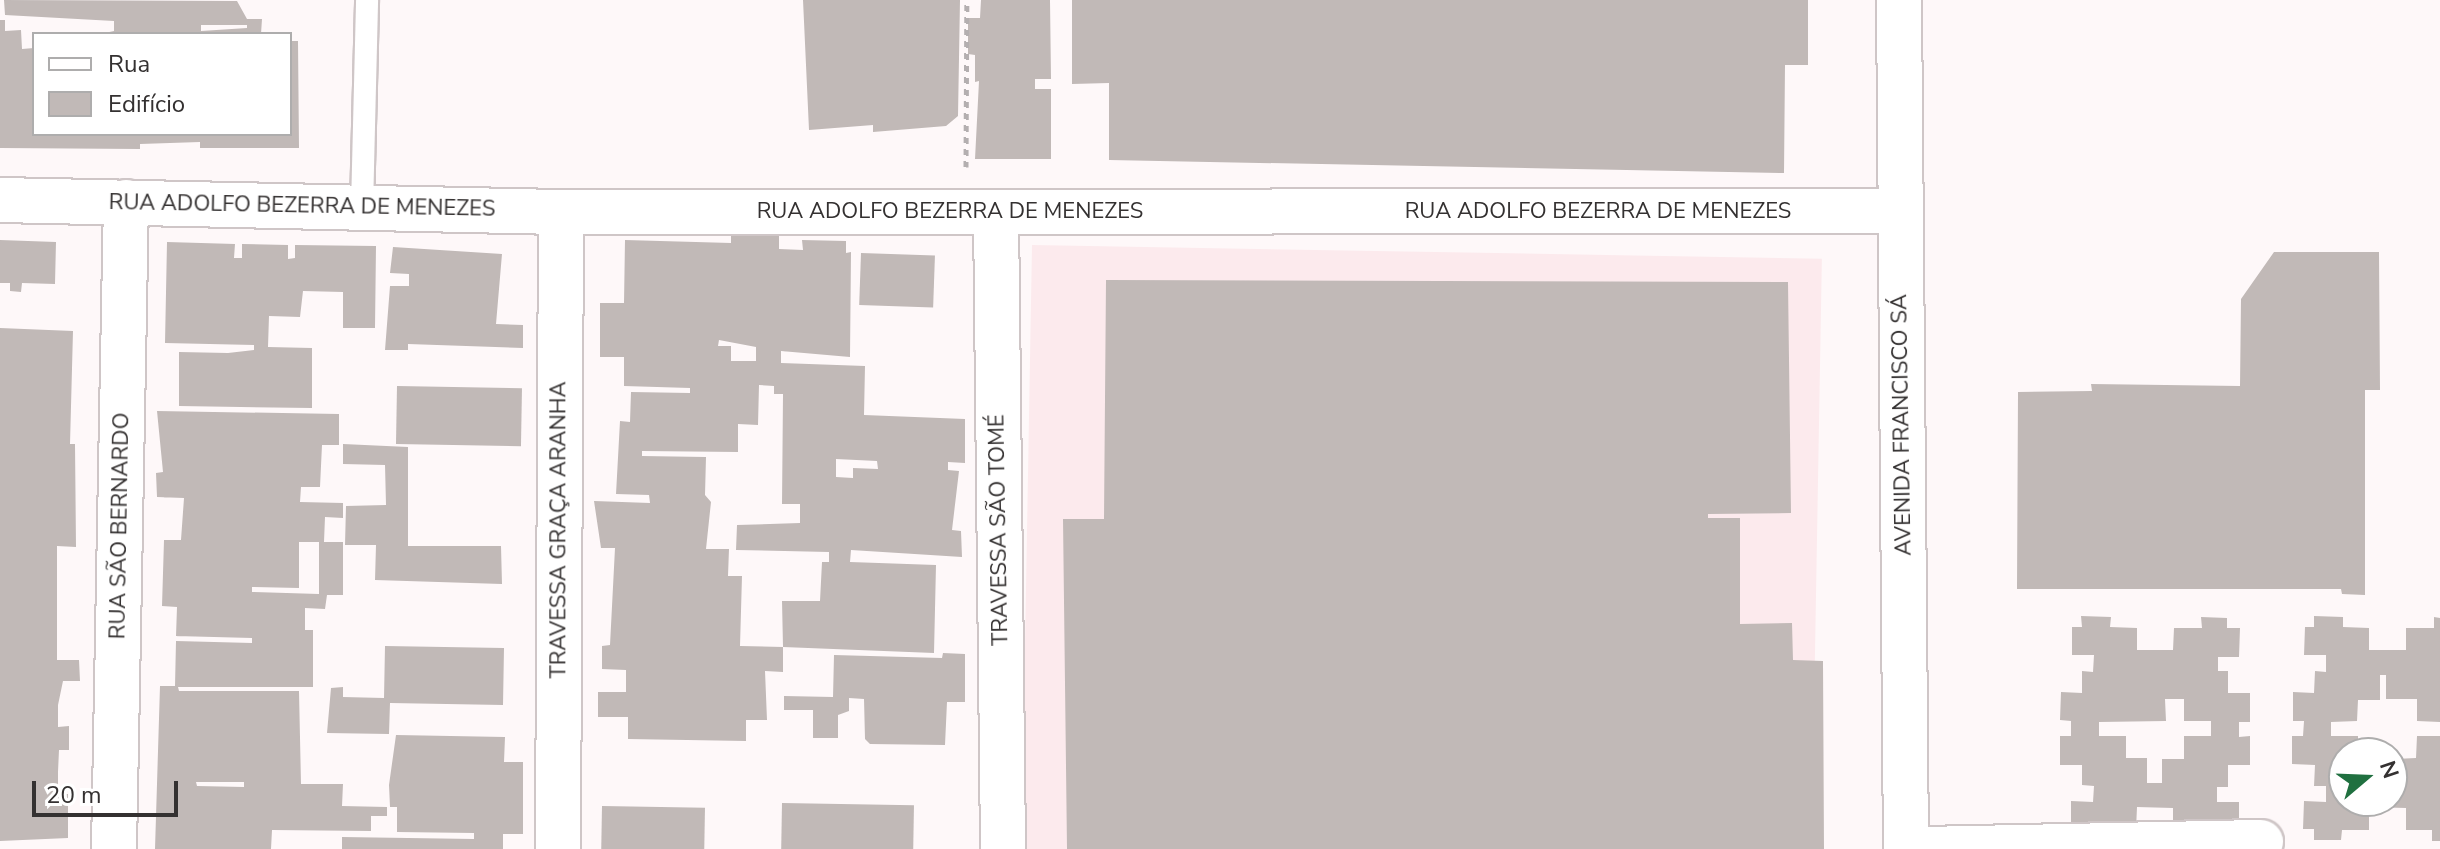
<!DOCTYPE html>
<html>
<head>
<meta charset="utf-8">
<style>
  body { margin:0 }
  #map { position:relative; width:2440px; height:849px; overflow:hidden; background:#fef8f9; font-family:"Nunito Sans",sans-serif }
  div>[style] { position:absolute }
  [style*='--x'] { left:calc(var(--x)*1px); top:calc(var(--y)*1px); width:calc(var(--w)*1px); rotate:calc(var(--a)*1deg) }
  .built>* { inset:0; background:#fceaed; transform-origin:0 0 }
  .building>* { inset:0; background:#c1b9b7; transform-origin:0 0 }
  .path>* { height:5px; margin-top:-2.5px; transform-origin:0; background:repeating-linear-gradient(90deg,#b4afb0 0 6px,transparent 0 12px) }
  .roads { filter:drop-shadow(2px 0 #cfc6c7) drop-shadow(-2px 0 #cfc6c7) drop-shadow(0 2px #cfc6c7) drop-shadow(0 -2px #cfc6c7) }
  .service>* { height:22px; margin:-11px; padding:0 11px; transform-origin:11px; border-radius:11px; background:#fff }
  .minor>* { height:44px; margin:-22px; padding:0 22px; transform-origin:22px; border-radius:22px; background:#fff }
  .secondary>* { height:44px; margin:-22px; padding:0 22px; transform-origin:22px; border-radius:22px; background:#fff }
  span { translate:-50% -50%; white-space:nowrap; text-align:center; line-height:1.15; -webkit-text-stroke:6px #fff; paint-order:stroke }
  .street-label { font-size:22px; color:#343131 }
  .legend { position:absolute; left:32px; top:32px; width:260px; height:104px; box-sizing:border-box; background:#fff; border:2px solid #aeadad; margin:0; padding:10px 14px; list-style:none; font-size:24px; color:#343131 }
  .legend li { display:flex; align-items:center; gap:16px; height:40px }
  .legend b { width:40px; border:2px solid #aeadad }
  .north { position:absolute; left:2328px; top:737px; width:80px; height:80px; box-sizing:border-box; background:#fff; border:2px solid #aeadad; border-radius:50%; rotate:71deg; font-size:22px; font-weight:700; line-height:32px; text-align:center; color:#343131 }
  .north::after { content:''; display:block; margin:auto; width:28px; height:36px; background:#207040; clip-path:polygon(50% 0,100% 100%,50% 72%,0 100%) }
  .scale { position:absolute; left:32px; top:781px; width:146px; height:36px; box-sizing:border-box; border:4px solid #343131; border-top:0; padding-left:10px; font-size:24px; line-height:28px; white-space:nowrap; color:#343131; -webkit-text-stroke:6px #fff; paint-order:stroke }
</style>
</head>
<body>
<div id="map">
  <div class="built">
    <i style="left:1032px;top:245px;width:790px;height:604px;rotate:1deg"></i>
  </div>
  <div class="building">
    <i style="clip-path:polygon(evenodd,4px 0,237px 1px,247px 19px,262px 19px,261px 34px,100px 34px,114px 31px,114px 21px,5px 15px,4px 0,201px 25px,247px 25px,247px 28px,201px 31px,201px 25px)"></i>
    <i style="clip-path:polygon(803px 0,960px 0,958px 116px,946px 126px,873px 132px,873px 125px,809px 130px)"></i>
    <i style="clip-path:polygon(981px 0,1050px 0,1051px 79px,1035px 79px,1035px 89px,1051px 89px,1051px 159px,975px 159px,979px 81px,975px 82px,975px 55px,968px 54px,968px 18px,980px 18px)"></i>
    <i style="clip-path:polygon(1072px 0,1808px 0,1808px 65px,1785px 65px,1784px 173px,1109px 160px,1109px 83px,1072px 84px)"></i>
    <i style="clip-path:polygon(0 20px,5px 20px,5px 31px,21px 30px,22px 49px,34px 48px,34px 134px,290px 134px,290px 41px,298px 41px,299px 148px,200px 148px,200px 142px,140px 144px,140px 149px,0 148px)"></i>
    <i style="clip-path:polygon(evenodd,731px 232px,779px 234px,779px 249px,803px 250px,802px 240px,846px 241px,846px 253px,851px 252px,850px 357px,781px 351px,781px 363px,865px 366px,864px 415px,965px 419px,965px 463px,948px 462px,948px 470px,959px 471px,952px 530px,961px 531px,962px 557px,851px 550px,850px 562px,936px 565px,934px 653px,783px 647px,782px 601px,820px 601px,822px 562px,829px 562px,829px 552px,736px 550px,737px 525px,800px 523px,800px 504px,782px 504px,783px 394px,774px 394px,774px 386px,759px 385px,758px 425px,738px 424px,738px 452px,642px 451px,642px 456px,706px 457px,705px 495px,711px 502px,706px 549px,729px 549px,728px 576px,742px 576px,740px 646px,783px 647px,783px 672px,765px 671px,767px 720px,746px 720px,746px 741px,628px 739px,628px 717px,598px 717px,598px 692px,626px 692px,626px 670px,602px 669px,602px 646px,610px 645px,615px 548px,601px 548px,594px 501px,650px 503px,649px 495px,616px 494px,620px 421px,630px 422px,631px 392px,690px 393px,690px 388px,624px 386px,624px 357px,600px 357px,600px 303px,624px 303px,625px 240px,731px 243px,731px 232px,719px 340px,756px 347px,756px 361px,731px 361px,731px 346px,718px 346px,719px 340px,731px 232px,836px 459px,877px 461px,878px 469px,853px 468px,853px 478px,836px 477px,836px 459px)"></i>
    <i style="clip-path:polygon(0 240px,56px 242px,55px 284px,22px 283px,21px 292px,10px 291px,10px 283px,0 283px)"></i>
    <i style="clip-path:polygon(167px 242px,235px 244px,234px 258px,242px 258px,242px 244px,288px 245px,288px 259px,295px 258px,295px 245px,376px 246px,375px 328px,343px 328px,343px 292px,303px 291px,300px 317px,269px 316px,268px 347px,312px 348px,312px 408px,179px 406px,179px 352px,228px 353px,254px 350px,254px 345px,165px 343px)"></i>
    <i style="clip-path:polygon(393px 247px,502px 254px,496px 324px,523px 325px,523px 348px,408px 344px,408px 350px,385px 350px,390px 286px,409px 286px,409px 274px,390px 273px)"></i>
    <i style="clip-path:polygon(2274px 252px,2379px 252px,2380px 390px,2365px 390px,2365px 595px,2342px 594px,2341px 589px,2017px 589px,2018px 392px,2092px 391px,2091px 384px,2240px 386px,2241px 299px)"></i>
    <i style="left:861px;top:253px;width:74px;height:52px;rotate:2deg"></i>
    <i style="clip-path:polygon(1106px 280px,1788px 282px,1791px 513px,1708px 514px,1708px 518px,1740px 518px,1740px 624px,1792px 623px,1793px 660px,1823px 661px,1824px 849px,1067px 849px,1063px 519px,1104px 519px)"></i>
    <i style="clip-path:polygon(0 328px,73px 331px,70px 444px,75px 444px,76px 547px,57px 546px,57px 660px,79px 660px,80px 681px,63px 681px,58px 705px,58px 727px,69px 726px,69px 750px,59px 750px,58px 772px,58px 794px,68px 794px,68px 838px,0 841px)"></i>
    <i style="left:397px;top:386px;width:125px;height:58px;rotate:1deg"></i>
    <i style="clip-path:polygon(evenodd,157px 411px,339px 414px,339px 445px,322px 445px,320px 487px,301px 487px,300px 502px,343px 503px,343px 518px,325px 517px,324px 542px,343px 542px,343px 595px,327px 595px,325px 609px,305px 608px,305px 630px,313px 630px,313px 687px,178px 687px,179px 691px,299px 691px,301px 784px,343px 784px,342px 806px,387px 807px,387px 816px,371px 816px,371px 831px,272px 830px,271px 849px,155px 849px,160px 686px,175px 686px,176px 641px,252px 643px,252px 638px,176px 636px,177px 607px,162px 606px,164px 540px,181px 540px,184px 498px,157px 497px,156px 473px,163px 472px,157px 411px,299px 542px,319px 542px,319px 594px,252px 592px,252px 587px,299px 588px,299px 542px,157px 411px,196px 782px,244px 782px,244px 787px,197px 786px,196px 782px)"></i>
    <i style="clip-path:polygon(343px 444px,408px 447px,408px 546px,501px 546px,502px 584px,375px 580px,376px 545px,345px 545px,346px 506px,386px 505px,385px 465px,343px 464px)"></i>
    <i style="clip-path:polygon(evenodd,2081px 616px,2111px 617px,2110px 627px,2137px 628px,2137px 650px,2173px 650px,2174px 628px,2202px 628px,2201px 617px,2227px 618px,2227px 628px,2240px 628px,2239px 657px,2218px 657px,2218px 671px,2228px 671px,2228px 693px,2250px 693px,2250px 722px,2239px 722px,2239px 737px,2250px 736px,2250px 765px,2228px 765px,2228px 787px,2217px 787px,2217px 802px,2239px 802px,2239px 831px,2173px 830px,2173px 808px,2137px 807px,2136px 830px,2071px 829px,2071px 801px,2093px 802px,2094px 786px,2082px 785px,2082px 765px,2060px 765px,2060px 736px,2071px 736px,2071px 721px,2060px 720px,2061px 692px,2082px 693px,2082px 671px,2093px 672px,2094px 655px,2072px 655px,2072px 627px,2082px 627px,2081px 616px,2165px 699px,2184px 699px,2184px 721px,2211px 721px,2211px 736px,2184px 736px,2184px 759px,2162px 759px,2162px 783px,2147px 783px,2147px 758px,2126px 758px,2126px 736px,2099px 736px,2099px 722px,2166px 721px,2165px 699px)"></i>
    <i style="clip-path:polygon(2314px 616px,2343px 617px,2343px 627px,2369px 628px,2369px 650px,2406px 650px,2406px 628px,2434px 628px,2434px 617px,2440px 618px,2440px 722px,2417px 721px,2417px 699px,2386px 699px,2386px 675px,2380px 675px,2380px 700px,2358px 700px,2357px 721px,2331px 722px,2331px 736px,2358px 736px,2358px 753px,2344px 753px,2344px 801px,2392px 801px,2395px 759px,2416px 758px,2417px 736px,2440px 736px,2440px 841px,2432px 841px,2432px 830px,2406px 830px,2406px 808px,2369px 807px,2369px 830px,2342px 830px,2341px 840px,2314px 840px,2314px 829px,2303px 829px,2304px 801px,2326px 802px,2326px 786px,2314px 786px,2315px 765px,2292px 764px,2292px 736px,2303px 736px,2304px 721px,2293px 721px,2293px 692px,2314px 693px,2315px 671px,2326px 672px,2326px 655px,2304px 655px,2305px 627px,2314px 627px)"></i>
    <i style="clip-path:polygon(385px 646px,504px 648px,503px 705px,390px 703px,389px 734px,327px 733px,331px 688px,343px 687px,343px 697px,384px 698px)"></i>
    <i style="clip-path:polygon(943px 653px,965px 654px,965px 702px,947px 702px,945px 745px,870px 744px,865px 739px,864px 699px,849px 698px,849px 711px,838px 715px,838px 738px,813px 738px,813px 710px,784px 710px,784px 696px,833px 697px,834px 655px,942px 658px)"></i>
    <i style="clip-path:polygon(396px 735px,505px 737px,504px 762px,523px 762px,523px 834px,503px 834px,503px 849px,342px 849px,342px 837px,474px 839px,474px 833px,397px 832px,397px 807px,390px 807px,389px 785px)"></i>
    <i style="left:782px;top:803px;width:132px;height:46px;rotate:1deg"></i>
    <i style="left:602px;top:806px;width:103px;height:43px;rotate:1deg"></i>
  </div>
  <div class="path">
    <i style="--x:966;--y:167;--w:167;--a:-89.7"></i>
  </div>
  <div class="roads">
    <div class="service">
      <i style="--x:362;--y:208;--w:208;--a:-88.6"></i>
    </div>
    <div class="minor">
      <i style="--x:0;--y:200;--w:561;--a:1.23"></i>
      <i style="--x:561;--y:212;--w:1339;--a:-0.04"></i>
      <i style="--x:996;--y:212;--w:637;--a:89.37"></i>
      <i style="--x:114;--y:849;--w:647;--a:-88.94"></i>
      <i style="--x:558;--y:849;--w:637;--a:-89.73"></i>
      <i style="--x:1924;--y:849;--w:337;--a:-1.2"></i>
    </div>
    <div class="secondary">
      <i style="--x:1899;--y:0;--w:849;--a:89.53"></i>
    </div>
  </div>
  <div class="street-label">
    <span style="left:302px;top:206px;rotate:1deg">RUA ADOLFO BEZERRA DE MENEZES</span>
    <span style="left:950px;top:212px">RUA ADOLFO BEZERRA DE MENEZES</span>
    <span style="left:1598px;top:212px">RUA ADOLFO BEZERRA DE MENEZES</span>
    <span style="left:1902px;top:425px;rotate:-91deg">AVENIDA FRANCISCO SÁ</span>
    <span style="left:120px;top:526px;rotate:-89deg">RUA SÃO BERNARDO</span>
    <span style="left:559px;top:530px;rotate:-90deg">TRAVESSA GRAÇA ARANHA</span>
    <span style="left:999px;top:530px;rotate:-91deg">TRAVESSA SÃO TOMÉ</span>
  </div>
  <ul class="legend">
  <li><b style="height:10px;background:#fff"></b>Rua</li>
  <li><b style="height:22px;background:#c1b9b7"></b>Edifício</li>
  </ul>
  <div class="north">N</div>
  <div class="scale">20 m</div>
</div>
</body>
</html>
